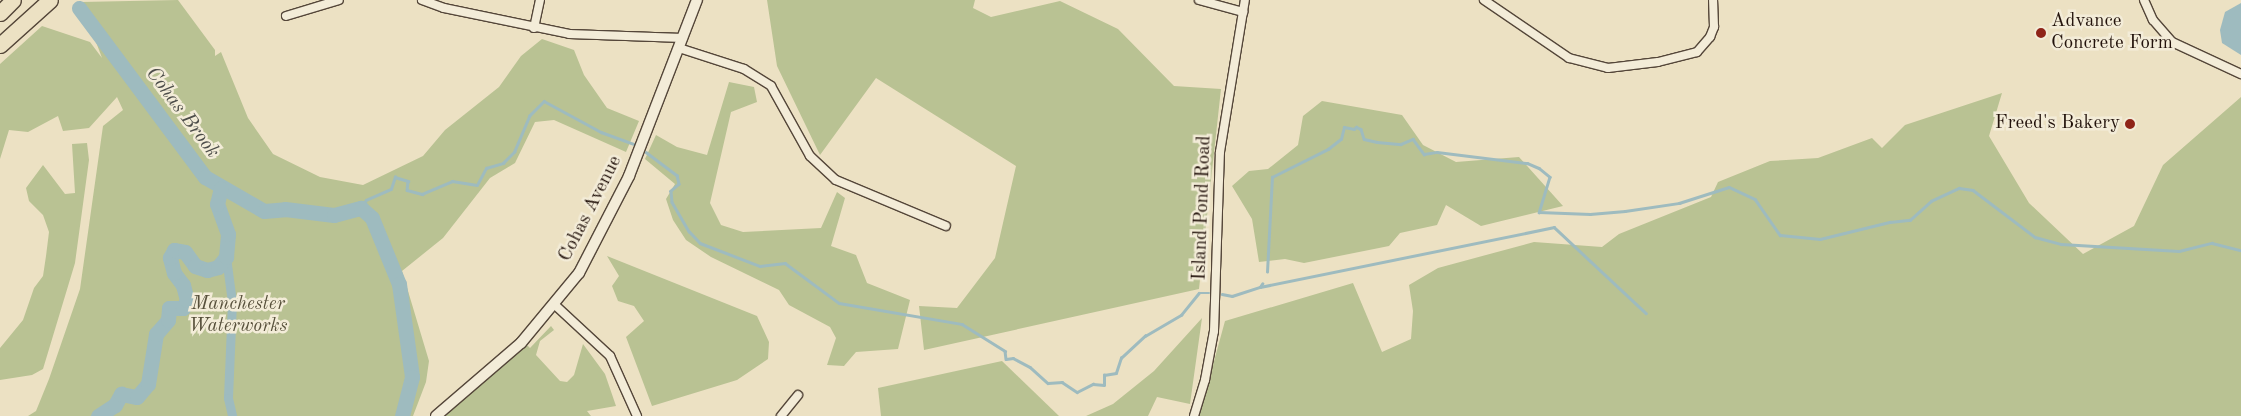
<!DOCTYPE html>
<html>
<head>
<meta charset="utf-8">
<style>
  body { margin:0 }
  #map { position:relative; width:2241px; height:416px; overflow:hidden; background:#ece1c3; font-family:"Old Standard TT",serif }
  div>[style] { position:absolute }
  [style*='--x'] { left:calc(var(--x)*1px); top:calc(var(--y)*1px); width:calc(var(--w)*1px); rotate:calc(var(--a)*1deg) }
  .green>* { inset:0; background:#b9c293 }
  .water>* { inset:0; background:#9ebbbf }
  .stream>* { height:2.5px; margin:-1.25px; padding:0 1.25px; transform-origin:1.25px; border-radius:1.25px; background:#9ebbbf }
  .canal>* { height:9px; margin:-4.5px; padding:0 4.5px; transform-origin:4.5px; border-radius:4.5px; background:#9ebbbf }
  .river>* { height:15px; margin:-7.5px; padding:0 7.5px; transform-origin:7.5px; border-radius:7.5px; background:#9ebbbf }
  .roads { filter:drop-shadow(1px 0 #544639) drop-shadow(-1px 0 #544639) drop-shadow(0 1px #544639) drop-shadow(0 -1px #544639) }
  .minor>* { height:8px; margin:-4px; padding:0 4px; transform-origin:4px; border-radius:4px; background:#f3ecd8 }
  .tertiary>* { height:10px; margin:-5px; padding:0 5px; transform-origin:5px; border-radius:5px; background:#f3ecd8 }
  .motorway>* { height:15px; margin:-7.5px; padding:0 7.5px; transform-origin:7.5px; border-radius:7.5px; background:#ece1c3 }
  .dots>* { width:14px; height:14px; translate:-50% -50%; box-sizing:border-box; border:2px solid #f3ecd8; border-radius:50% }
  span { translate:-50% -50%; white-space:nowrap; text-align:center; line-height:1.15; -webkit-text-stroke:5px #f3ecd8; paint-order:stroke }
  .poi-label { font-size:19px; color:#22120b }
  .left { translate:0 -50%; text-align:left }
  .right { translate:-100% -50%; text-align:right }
  .street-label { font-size:19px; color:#22120b }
  .park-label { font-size:19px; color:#57503b; font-style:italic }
  .water-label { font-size:20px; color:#4d4d4a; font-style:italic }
</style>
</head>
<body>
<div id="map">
  <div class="green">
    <i style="clip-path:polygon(178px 0,215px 50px,215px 56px,221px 52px,248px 118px,273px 154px,320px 177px,363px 185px,423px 156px,445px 130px,499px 87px,521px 56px,542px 39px,574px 50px,584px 75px,607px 108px,639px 121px,626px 152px,554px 120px,535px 122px,515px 163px,490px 178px,443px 238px,402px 271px,429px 361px,426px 382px,413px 416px,28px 416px,36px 411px,49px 379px,80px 289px,103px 126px,123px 110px,117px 97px,89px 128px,63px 131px,58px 116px,28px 132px,9px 130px,0 159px,0 64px,42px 26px,90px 42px,102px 58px,81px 2px)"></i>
    <i style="clip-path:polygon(767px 0,975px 0,973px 8px,991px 17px,1060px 1px,1118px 29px,1174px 86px,1221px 89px,1199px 289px,924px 350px,919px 306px,957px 308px,995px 258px,1016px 166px,876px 78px,820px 155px,777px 66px)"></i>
    <i style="clip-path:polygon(729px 82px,754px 87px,757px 102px,731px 112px,710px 203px,721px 225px,743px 232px,821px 228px,837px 192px,845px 198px,831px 246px,856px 255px,867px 283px,910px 300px,898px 349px,856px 352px,844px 366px,827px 365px,836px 338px,830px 327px,789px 305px,779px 290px,711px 257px,686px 240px,673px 220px,666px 199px,675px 184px,645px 159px,656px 135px,677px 147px,707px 155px)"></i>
    <i style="clip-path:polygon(2002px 93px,1989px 136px,2029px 203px,2083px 254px,2134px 226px,2163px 165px,2241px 97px,2241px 416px,1199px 416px,1225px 321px,1353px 283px,1382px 352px,1411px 339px,1413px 311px,1409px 285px,1438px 268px,1534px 242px,1602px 247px,1619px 234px,1711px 197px,1718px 182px,1770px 161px,1818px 158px,1872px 138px,1882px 148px,1905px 125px)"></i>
    <i style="clip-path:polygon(1322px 101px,1402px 115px,1423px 145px,1456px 162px,1519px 157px,1563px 206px,1481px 226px,1446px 205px,1437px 225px,1400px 233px,1389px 246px,1304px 263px,1285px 259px,1259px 262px,1252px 219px,1232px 186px,1249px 171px,1268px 169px,1298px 145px,1303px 116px)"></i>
    <i style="clip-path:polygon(87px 143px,89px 160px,75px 263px,43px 369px,32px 375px,0 380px,0 348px,23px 320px,34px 288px,43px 276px,46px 256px,49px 232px,43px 215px,29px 201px,26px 188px,43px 165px,65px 194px,75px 193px,72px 144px)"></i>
    <i style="clip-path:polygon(607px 256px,757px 316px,769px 342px,768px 359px,737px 380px,652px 406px,626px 337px,644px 321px,634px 306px,618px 301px,612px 286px,619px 276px)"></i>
    <i style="clip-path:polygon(1202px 318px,1190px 404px,1157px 397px,1148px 416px,1086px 416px,1113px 404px,1154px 371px)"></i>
    <i style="clip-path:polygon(551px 326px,554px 330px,540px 341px,536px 355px,560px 381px,567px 382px,574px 375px,583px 344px,605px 374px,616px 406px,587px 411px,591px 416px,441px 416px,525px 343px,530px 348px)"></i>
    <i style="clip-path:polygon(1002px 361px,1059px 416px,881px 416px,878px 388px)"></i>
  </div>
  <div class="water">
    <i style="clip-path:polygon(2241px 3px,2241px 55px,2222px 43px,2220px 30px,2225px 12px)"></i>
  </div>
  <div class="stream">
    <i style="--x:646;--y:152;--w:39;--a:37"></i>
    <i style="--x:677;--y:175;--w:9;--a:77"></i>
    <i style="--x:679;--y:184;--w:11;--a:139"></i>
    <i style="--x:671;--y:191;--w:11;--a:85"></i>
    <i style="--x:672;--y:202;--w:34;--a:60"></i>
    <i style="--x:689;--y:231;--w:16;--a:47"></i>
    <i style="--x:700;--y:243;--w:64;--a:21"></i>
    <i style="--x:760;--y:266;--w:25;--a:-7"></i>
    <i style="--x:785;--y:263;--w:67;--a:36.5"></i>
    <i style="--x:839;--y:303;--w:125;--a:9.7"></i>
    <i style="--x:962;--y:324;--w:51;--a:32.1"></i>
    <i style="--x:1005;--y:351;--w:8;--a:83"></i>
    <i style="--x:1006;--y:359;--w:7;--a:-8"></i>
    <i style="--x:1013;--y:358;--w:19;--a:28"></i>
    <i style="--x:1030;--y:367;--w:24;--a:42"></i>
    <i style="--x:1048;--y:383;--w:14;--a:-4"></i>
    <i style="--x:1062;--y:382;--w:18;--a:34"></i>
    <i style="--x:1077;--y:392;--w:18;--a:-27"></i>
    <i style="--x:1093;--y:384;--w:11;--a:5"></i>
    <i style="--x:1104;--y:385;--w:10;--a:-90"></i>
    <i style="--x:1104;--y:375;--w:12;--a:-9"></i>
    <i style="--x:1116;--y:373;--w:16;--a:-72"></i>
    <i style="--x:1121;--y:358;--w:33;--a:-43"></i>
    <i style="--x:1145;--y:336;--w:42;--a:-30.3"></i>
    <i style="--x:1181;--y:315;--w:28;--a:-51"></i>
    <i style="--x:1199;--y:293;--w:10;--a:0"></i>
    <i style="--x:361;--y:208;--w:9;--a:-58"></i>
    <i style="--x:366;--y:200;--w:27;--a:-24"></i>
    <i style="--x:391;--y:189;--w:13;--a:-72"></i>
    <i style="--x:395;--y:177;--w:14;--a:17"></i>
    <i style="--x:408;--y:181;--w:9;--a:96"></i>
    <i style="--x:407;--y:190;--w:16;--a:15"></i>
    <i style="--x:422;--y:194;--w:33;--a:-23"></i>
    <i style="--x:452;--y:181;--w:25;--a:9"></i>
    <i style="--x:477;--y:185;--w:19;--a:-62"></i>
    <i style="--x:486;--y:168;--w:18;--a:-16"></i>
    <i style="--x:503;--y:163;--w:16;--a:-45"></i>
    <i style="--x:514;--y:152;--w:39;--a:-67"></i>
    <i style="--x:529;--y:116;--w:21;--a:-45"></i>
    <i style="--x:544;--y:101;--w:65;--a:28.5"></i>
    <i style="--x:601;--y:132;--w:35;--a:20"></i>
    <i style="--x:1267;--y:272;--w:95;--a:-87"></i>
    <i style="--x:1272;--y:177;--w:63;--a:-26.6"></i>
    <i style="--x:1328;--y:149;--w:16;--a:-38"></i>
    <i style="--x:1341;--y:139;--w:12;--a:-76"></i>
    <i style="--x:1344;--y:127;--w:10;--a:11"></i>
    <i style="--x:1354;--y:129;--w:3;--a:-45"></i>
    <i style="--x:1356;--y:127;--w:5;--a:22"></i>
    <i style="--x:1361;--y:129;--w:10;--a:73"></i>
    <i style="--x:1364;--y:139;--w:13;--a:13"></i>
    <i style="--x:1377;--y:142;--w:24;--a:5"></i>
    <i style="--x:1401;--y:144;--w:13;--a:-23"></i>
    <i style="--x:1413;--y:139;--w:19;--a:54"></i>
    <i style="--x:1424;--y:154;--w:13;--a:-9"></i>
    <i style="--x:1437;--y:152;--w:91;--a:7"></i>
    <i style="--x:1527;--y:163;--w:13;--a:23"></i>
    <i style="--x:1539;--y:168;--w:14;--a:39"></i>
    <i style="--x:1550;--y:177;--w:37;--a:107"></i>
    <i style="--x:1539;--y:212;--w:51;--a:2.2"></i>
    <i style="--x:1590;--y:214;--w:35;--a:-5"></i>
    <i style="--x:1625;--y:211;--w:55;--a:-8.4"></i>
    <i style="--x:1679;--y:203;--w:52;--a:-17.7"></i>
    <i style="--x:1729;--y:187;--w:29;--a:25"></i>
    <i style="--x:1755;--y:199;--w:44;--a:55.2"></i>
    <i style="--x:1780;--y:235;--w:40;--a:5.7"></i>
    <i style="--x:1820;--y:239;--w:72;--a:-13.7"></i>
    <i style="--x:1890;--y:222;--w:20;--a:-6"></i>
    <i style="--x:1910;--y:220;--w:28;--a:-42"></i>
    <i style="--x:1931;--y:201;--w:31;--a:-25"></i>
    <i style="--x:1959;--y:188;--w:14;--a:8"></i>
    <i style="--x:1973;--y:190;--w:78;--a:37.2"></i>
    <i style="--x:2035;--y:237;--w:27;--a:15"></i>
    <i style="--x:2061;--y:244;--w:118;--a:3.4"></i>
    <i style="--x:2179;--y:251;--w:34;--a:-14"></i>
    <i style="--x:2212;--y:243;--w:30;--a:14"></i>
    <i style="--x:1260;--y:287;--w:300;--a:-11.5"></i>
    <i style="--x:1554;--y:227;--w:126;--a:43.1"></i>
    <i style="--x:1222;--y:294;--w:10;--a:11"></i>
    <i style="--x:1232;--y:296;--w:29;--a:-18"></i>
    <i style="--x:1260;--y:287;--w:4;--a:-56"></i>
  </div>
  <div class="canal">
    <i style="--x:226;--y:257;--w:45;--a:82.4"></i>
    <i style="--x:232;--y:302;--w:96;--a:92.4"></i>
    <i style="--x:228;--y:398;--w:18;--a:77"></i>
  </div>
  <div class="river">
    <i style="--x:79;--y:8;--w:211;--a:53.3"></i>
    <i style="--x:205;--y:177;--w:68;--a:30"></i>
    <i style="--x:264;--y:211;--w:21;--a:-5"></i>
    <i style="--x:285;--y:209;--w:49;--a:7"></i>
    <i style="--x:334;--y:215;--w:28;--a:-15"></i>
    <i style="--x:361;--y:208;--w:15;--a:42"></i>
    <i style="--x:372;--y:218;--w:71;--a:67.8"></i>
    <i style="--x:399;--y:284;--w:94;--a:82"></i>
    <i style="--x:412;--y:377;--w:40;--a:104.4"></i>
    <i style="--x:98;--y:416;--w:20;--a:-33"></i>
    <i style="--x:115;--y:405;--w:13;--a:-61"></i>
    <i style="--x:121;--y:394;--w:16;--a:11"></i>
    <i style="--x:137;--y:397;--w:17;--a:-50"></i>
    <i style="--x:148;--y:384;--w:51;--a:-80.9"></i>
    <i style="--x:156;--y:334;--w:18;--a:-49"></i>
    <i style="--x:168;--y:320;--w:12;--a:-85"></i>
    <i style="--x:169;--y:308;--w:14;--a:0"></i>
    <i style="--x:183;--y:308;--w:9;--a:-63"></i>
    <i style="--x:187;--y:300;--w:16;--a:-105"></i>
    <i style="--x:183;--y:285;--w:15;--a:-127"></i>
    <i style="--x:174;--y:273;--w:16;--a:-105"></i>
    <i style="--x:170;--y:258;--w:9;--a:-63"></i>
    <i style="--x:174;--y:250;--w:11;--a:10"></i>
    <i style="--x:185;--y:252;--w:17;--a:54"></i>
    <i style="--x:195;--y:266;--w:13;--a:18"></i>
    <i style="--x:207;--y:270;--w:11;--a:-15"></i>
    <i style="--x:218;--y:267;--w:13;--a:-51"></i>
    <i style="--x:226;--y:257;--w:23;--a:-85"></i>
    <i style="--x:228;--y:234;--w:32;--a:-110"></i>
    <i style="--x:217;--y:204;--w:16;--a:-76"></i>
  </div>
  <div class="roads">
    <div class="minor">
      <i style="--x:422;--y:0;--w:23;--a:20"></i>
      <i style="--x:444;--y:8;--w:128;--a:11.7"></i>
      <i style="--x:569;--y:34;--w:114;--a:2"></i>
      <i style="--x:1199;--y:0;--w:46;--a:15.3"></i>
      <i style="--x:1484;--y:0;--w:103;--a:34.3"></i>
      <i style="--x:1569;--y:58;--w:40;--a:14.4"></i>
      <i style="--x:1608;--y:68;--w:50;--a:-6.8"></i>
      <i style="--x:1658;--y:62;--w:40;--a:-14.4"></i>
      <i style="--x:1697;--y:52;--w:20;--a:-49"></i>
      <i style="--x:1710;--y:37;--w:11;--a:-68"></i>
      <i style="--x:1714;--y:27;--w:27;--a:-92"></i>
      <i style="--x:2144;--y:0;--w:22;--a:66"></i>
      <i style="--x:2153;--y:20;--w:29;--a:49"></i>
      <i style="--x:2172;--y:42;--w:76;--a:24.9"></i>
      <i style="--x:286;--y:16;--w:55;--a:-16.8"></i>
      <i style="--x:534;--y:28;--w:29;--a:-78"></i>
      <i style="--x:679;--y:48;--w:68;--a:17.9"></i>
      <i style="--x:744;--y:69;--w:32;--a:32"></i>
      <i style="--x:771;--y:86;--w:80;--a:60.9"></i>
      <i style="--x:810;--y:156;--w:35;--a:43"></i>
      <i style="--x:836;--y:180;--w:119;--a:22.7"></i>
      <i style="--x:555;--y:305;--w:75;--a:42.8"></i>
      <i style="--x:610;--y:356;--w:66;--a:65.8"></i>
      <i style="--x:781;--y:416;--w:27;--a:-51"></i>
      <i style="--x:1194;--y:416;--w:38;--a:-73"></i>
      <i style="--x:1205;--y:380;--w:50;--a:-79.6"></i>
      <i style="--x:1214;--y:331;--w:179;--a:-88.1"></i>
      <i style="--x:1220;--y:152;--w:154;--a:-80.7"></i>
    </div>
    <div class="tertiary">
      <i style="--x:436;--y:416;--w:112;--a:-40.7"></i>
      <i style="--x:521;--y:343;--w:91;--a:-50.4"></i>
      <i style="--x:579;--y:273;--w:109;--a:-62.7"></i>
      <i style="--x:629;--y:176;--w:189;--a:-68.9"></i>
    </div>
    <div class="motorway">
      <i style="--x:0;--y:13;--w:18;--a:-45"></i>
      <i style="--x:0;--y:45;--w:67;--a:-42"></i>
    </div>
  </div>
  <div class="dots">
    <i style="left:2041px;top:33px;background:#8f2418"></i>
    <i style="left:2130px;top:124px;background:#8f2418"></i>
  </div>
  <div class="poi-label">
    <span class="left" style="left:2051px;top:33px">Advance<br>Concrete Form</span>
    <span class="right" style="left:2120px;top:124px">Freed's Bakery</span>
  </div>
  <div class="street-label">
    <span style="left:1203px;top:208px;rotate:-88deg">Island Pond Road</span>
    <span style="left:591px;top:209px;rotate:-63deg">Cohas Avenue</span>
  </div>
  <div class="park-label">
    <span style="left:238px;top:316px">Manchester<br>Waterworks</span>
  </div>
  <div class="water-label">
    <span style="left:182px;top:113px;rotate:53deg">Cohas Brook</span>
  </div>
</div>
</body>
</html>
